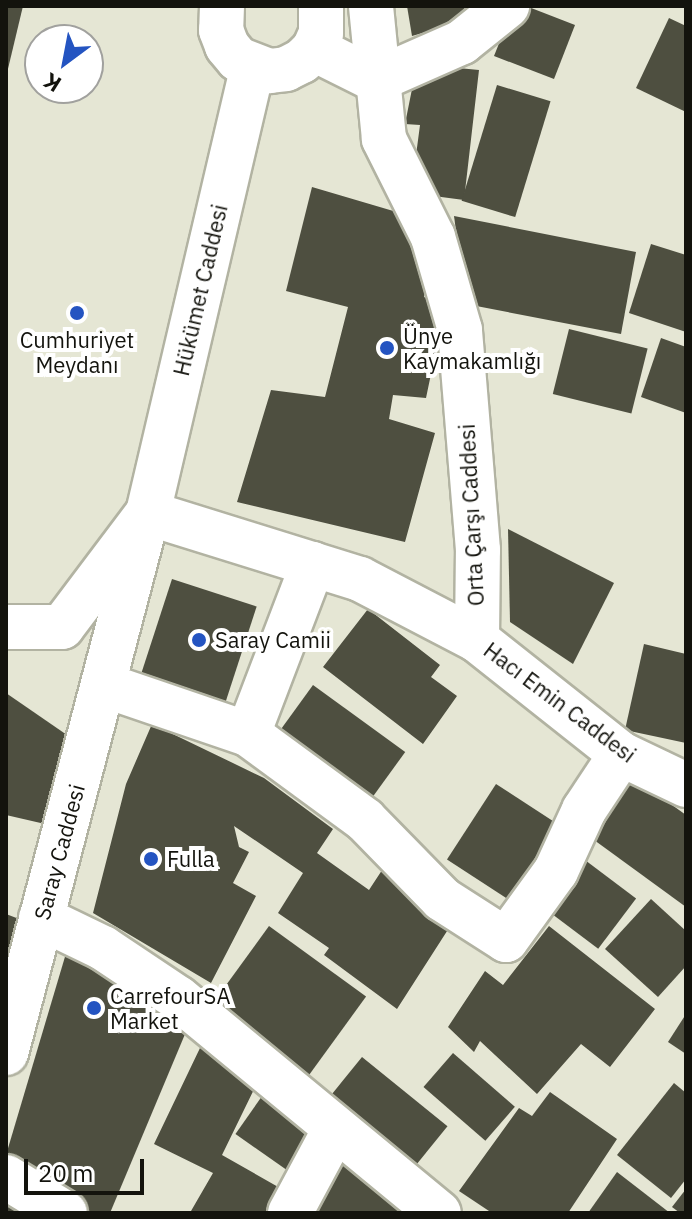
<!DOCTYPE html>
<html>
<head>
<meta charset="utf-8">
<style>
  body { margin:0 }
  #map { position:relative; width:692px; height:1219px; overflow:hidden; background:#e5e6d4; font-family:"IBM Plex Sans",sans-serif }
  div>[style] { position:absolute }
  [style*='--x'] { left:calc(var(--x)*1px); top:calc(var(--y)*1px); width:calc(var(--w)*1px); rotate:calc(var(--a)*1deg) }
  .building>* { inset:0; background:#4e4f40; transform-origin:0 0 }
  .roads { filter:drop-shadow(2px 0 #b2b3a2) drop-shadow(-2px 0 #b2b3a2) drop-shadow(0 2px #b2b3a2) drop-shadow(0 -2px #b2b3a2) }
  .minor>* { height:44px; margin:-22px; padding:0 22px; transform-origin:22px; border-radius:22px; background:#fff }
  .dots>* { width:22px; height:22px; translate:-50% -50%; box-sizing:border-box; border:4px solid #fff; border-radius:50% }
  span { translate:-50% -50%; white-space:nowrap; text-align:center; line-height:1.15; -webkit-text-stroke:8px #fff; paint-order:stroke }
  .street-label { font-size:22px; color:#13130d }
  .poi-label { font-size:22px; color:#13130d }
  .left { translate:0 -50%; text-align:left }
  .frame { position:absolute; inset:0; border:8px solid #13130d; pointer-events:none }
  .north { position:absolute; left:24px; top:24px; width:80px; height:80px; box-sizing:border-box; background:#fff; border:2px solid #a1a19e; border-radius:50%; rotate:212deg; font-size:22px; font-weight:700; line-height:32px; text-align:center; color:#13130d }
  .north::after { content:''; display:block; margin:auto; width:28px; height:36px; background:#2454c1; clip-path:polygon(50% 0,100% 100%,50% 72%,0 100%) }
  .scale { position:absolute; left:24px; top:1159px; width:120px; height:36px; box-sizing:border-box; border:4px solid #13130d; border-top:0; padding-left:10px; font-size:24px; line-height:28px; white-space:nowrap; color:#13130d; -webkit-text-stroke:6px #fff; paint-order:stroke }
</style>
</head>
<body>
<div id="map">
  <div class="building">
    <i style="clip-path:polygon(6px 6px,23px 6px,7px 73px,6px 73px)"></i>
    <i style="clip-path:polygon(407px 6px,464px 6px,467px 20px,412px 36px)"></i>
    <i style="clip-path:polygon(514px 6px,526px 6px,575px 25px,554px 79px,494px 56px)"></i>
    <i style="clip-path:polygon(669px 18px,686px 26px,686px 112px,636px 88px)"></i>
    <i style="clip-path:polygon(417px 64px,479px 70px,464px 200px,411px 193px,420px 125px,405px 124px)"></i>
    <i style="left:497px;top:85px;width:56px;height:121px;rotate:17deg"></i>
    <i style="clip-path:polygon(312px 187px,417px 218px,435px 244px,424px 297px,445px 307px,426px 398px,393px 395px,389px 419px,435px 433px,405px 542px,237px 502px,271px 390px,325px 397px,348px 307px,286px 291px)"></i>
    <i style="clip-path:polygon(454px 216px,636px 252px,621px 334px,466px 304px)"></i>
    <i style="clip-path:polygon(651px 244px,686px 255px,686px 332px,629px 313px)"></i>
    <i style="left:569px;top:329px;width:81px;height:67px;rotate:14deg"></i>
    <i style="clip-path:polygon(661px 338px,686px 347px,686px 413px,641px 397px)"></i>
    <i style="clip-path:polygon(508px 529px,614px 583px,573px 664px,510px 622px)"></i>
    <i style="left:172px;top:579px;width:89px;height:100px;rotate:18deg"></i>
    <i style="clip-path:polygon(368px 609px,440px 665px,431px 677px,457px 696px,423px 744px,323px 667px)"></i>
    <i style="clip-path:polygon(644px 644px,686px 654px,686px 743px,625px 730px)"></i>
    <i style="left:313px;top:685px;width:114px;height:66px;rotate:36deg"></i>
    <i style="clip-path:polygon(6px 693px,67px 735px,45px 824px,6px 815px)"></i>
    <i style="clip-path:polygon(152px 724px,264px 778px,333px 829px,317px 853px,369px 890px,388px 861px,458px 914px,397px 1009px,324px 955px,329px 948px,278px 913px,303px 873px,234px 826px,239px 847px,249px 852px,233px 883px,256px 896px,211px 983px,93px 913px,126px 784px)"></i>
    <i style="clip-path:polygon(619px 767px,686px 815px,686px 907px,579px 829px)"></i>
    <i style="left:496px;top:784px;width:88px;height:90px;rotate:33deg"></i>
    <i style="left:577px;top:854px;width:74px;height:63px;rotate:37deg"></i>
    <i style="clip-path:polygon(651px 899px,686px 931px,686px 966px,658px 997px,605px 949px)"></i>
    <i style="clip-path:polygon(6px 914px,27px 922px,6px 977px)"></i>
    <i style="left:269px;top:926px;width:120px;height:106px;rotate:36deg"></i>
    <i style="clip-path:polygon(549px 926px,655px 1009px,610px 1067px,581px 1044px,537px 1094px,480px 1041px,474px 1052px,448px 1027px,485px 971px,503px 985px)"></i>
    <i style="clip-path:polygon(67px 950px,188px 1027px,110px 1213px,6px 1213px,6px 1155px)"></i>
    <i style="clip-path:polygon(686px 1014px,686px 1054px,668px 1042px)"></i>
    <i style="clip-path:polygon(200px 1048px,260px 1077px,222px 1155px,287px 1192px,275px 1213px,191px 1211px,213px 1173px,154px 1144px)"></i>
    <i style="left:453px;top:1053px;width:82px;height:45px;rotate:41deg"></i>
    <i style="left:362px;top:1057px;width:110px;height:68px;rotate:39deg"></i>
    <i style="clip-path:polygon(674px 1083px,686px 1093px,686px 1179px,671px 1198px,617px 1155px)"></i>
    <i style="left:267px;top:1089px;width:74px;height:55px;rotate:35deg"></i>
    <i style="clip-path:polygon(550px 1092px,617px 1139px,568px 1213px,492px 1213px,459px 1191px,519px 1108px,532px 1116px)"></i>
    <i style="clip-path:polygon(342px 1161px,417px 1213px,305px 1213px)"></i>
    <i style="clip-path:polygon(617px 1172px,670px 1213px,588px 1213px)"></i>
    <i style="clip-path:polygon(686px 1189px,686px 1213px,680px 1213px,672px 1207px)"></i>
  </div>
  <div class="roads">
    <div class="minor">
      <i style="--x:222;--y:6;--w:24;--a:92"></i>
      <i style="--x:221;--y:30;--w:17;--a:69"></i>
      <i style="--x:227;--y:46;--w:17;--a:50"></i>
      <i style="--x:238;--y:59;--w:34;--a:21"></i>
      <i style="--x:270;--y:71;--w:16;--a:-7"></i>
      <i style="--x:286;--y:69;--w:18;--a:-27"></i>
      <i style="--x:302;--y:61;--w:17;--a:-45"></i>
      <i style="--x:314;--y:49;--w:17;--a:-66"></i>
      <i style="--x:321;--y:33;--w:27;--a:-90"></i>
      <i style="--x:314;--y:49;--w:69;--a:26.6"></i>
      <i style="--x:376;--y:80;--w:94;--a:-23.8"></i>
      <i style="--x:462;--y:42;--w:58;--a:-38.7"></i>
      <i style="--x:6;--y:627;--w:56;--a:0"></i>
      <i style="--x:62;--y:627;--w:143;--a:-53"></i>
      <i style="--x:148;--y:513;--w:458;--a:-76.8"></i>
      <i style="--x:477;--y:640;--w:184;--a:38.4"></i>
      <i style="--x:621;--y:754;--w:72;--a:25.5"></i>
      <i style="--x:104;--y:685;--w:152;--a:18.8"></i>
      <i style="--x:248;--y:734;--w:182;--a:-69.1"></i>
      <i style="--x:248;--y:734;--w:145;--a:36.3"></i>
      <i style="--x:365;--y:820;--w:110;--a:45.7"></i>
      <i style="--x:442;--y:899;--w:76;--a:32.6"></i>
      <i style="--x:506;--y:940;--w:85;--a:-54.1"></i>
      <i style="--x:556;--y:871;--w:67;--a:-65.3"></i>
      <i style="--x:584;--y:810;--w:67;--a:-56.5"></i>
      <i style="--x:41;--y:918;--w:69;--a:25.8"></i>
      <i style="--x:103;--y:948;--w:90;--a:33.7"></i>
      <i style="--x:178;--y:998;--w:338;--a:39.5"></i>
      <i style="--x:6;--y:1053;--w:558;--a:-75.27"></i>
      <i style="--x:148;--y:513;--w:222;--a:17.3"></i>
      <i style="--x:360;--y:579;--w:132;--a:27.5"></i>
      <i style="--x:477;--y:640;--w:90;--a:-89.4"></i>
      <i style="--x:478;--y:550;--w:221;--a:-94.7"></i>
      <i style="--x:460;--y:330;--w:97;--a:-106.2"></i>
      <i style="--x:433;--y:237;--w:110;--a:-116.6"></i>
      <i style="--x:384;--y:139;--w:134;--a:-95.6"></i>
      <i style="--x:6;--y:1177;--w:69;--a:31.4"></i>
      <i style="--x:290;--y:1213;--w:95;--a:-61.8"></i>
    </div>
  </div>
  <div class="dots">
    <i style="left:77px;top:313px;background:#2454c1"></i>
    <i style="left:387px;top:348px;background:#2454c1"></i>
    <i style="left:199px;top:640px;background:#2454c1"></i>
    <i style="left:151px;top:859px;background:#2454c1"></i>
    <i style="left:94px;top:1008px;background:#2454c1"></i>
  </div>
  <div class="street-label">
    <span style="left:200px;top:290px;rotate:-77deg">Hükümet Caddesi</span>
    <span style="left:471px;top:515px;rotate:-93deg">Orta Çarşı Caddesi</span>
    <span style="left:560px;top:702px;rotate:37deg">Hacı Emin Caddesi</span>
    <span style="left:59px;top:852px;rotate:-75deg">Saray Caddesi</span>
  </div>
  <div class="poi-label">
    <span class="left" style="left:403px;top:348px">Ünye<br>Kaymakamlığı</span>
    <span style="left:77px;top:352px">Cumhuriyet<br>Meydanı</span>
    <span class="left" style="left:215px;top:640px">Saray Camii</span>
    <span class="left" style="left:167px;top:859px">Fulla</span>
    <span class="left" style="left:110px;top:1008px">CarrefourSA<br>Market</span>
  </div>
  <div class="frame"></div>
  <div class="north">K</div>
  <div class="scale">20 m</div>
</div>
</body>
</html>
